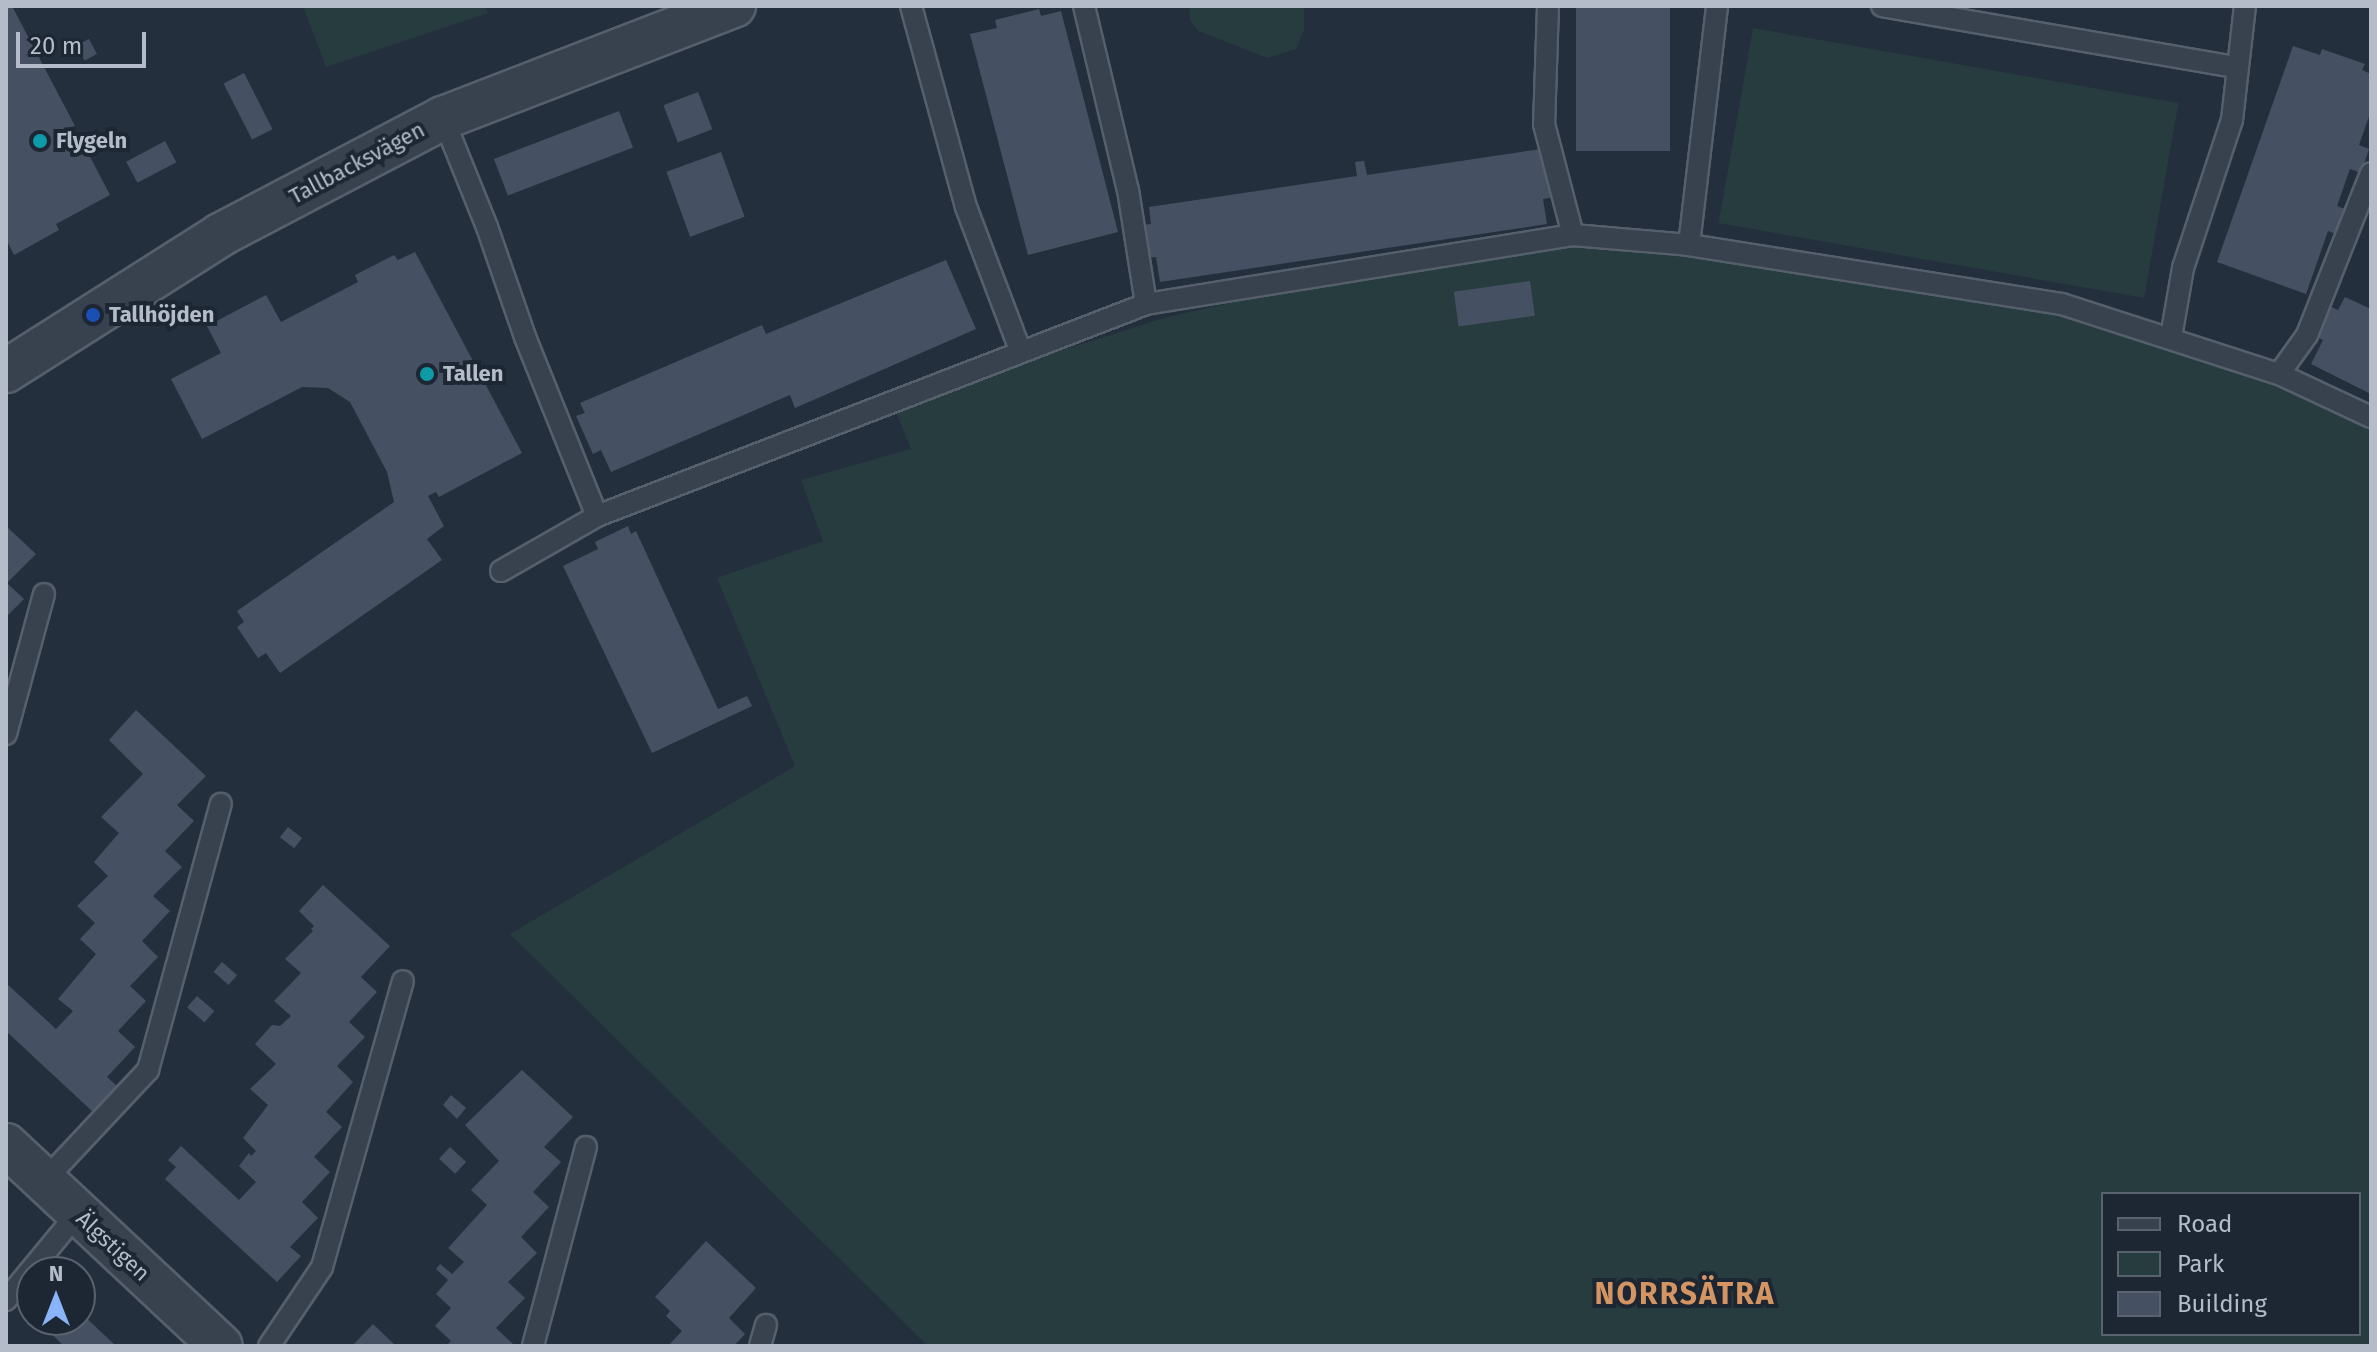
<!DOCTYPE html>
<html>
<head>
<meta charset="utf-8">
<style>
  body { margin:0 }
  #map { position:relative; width:2377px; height:1352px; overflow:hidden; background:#242f3e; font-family:"Fira Sans",sans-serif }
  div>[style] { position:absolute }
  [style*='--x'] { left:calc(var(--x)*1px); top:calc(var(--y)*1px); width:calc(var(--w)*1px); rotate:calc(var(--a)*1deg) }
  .green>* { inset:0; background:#263c3f; transform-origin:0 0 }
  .building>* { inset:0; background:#455162; transform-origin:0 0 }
  .roads { filter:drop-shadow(2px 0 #565f6c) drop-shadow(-2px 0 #565f6c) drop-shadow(0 2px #565f6c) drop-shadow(0 -2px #565f6c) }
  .lane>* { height:20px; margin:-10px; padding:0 10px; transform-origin:10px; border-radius:10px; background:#38414e }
  .street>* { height:42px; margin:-21px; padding:0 21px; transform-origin:21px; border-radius:21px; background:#38414e }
  .dots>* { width:22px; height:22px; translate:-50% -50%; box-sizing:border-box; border:4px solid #1d2633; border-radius:50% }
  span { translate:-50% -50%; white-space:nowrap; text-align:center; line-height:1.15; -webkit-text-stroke:8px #1d2633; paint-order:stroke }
  .poi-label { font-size:22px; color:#b4bcc9; font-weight:700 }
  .left { translate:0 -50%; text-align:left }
  .street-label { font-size:22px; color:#b4bcc9 }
  .district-label { font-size:30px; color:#d59563; font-weight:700; letter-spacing:2px }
  .frame { position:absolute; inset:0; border:8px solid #b4bcc9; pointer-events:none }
  .legend { position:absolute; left:2101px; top:1192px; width:260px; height:144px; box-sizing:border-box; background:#1d2633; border:2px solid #59626f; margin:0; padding:10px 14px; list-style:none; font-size:24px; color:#b4bcc9 }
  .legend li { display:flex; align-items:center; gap:16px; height:40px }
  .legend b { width:40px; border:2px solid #59626f }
  .north { position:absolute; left:16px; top:1256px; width:80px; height:80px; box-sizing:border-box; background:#1d2633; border:2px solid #59626f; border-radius:50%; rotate:0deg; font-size:22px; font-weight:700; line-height:32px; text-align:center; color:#b4bcc9 }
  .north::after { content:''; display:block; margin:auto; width:28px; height:36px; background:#8ab4f8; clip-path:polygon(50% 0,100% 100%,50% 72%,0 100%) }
  .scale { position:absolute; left:16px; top:32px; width:130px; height:36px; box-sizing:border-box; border:4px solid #b4bcc9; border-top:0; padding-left:10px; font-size:24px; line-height:28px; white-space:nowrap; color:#b4bcc9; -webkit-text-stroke:6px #1d2633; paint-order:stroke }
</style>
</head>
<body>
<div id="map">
  <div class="green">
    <i style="clip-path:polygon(303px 6px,485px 6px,488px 13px,326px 67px)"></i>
    <i style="clip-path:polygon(1189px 6px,1304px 6px,1304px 30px,1296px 49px,1268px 58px,1198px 31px,1190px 20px)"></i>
    <i style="left:1753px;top:28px;width:432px;height:198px;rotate:10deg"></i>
    <i style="clip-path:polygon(evenodd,1573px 235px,2062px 304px,2371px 417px,2371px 1346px,928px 1346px,510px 934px,795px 766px,717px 578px,823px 541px,801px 480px,911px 449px,896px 412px,1022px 363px,1167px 317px,1244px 300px,1307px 281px,1573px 235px,2103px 1194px,2359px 1194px,2359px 1334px,2103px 1334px,2103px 1194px)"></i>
  </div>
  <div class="building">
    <i style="clip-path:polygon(6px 6px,12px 6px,75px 126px,68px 130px,79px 151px,81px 154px,87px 151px,110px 195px,56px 224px,59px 230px,14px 255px,6px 239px)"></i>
    <i style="left:1576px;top:6px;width:94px;height:145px"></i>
    <i style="clip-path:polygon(1039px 9px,1041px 16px,1061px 11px,1118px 232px,1028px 255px,970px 34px,997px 28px,995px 20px)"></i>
    <i style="left:89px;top:39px;width:17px;height:14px;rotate:62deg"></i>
    <i style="clip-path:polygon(2293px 46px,2320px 55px,2322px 49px,2365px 64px,2362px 70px,2371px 74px,2371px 111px,2359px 145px,2369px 149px,2361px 173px,2350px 169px,2337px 206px,2347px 210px,2339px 235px,2328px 231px,2306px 294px,2217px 262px)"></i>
    <i style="left:244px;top:73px;width:63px;height:23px;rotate:63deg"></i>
    <i style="left:698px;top:92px;width:40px;height:37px;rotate:69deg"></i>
    <i style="left:619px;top:111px;width:39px;height:134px;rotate:69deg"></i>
    <i style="left:165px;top:141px;width:24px;height:44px;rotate:62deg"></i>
    <i style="clip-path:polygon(1547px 148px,1554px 197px,1543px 199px,1547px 224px,1160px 282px,1156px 257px,1147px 258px,1142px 225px,1151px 224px,1149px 207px,1357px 176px,1355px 162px,1364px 161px,1367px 175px)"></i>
    <i style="left:721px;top:152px;width:69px;height:58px;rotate:70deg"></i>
    <i style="clip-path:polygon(415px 252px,522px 453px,439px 497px,436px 492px,428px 496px,444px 526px,427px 539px,442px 560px,280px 673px,266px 653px,258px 658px,237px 627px,244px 622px,237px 611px,394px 502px,387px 472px,350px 402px,328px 388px,302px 387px,202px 439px,171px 379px,221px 353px,207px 326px,266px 295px,281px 322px,358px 282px,355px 275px,394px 255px,398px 260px)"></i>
    <i style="clip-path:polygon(946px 260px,976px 329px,795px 408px,790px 395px,611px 472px,601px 450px,593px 454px,576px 416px,585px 413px,580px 403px,762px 325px,766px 334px)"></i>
    <i style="left:1530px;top:281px;width:35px;height:77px;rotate:82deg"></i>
    <i style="clip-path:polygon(2345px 297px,2371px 309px,2371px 394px,2311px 364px,2323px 340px,2314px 336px,2329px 306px,2338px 310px)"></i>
    <i style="clip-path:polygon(6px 526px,36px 554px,7px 583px,24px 599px,6px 617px)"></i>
    <i style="clip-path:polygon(628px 526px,631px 534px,636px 531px,718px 709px,747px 696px,752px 706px,652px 753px,563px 566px,598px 549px,595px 542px)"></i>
    <i style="clip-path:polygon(136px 710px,206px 776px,177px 805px,194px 821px,165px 851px,182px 867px,153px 896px,170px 911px,142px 941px,158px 957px,130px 986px,146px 1001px,118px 1031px,135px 1047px,107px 1077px,117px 1086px,93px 1112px,6px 1031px,6px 983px,56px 1029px,73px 1011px,58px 999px,96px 954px,80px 939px,95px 923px,77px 906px,108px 876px,94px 862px,119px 833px,101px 817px,143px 774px,109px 740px)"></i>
    <i style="left:288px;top:827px;width:18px;height:13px;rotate:38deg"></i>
    <i style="clip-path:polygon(323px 885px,390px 946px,361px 977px,377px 992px,349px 1022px,365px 1037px,337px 1066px,353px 1082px,326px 1112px,342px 1127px,314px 1157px,330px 1172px,302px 1202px,318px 1218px,290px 1247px,301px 1256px,277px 1282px,165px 1179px,176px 1167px,168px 1160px,181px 1146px,239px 1200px,256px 1182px,239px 1166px,249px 1153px,251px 1156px,256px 1151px,243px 1138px,268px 1105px,250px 1089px,276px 1064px,255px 1044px,272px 1025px,280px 1026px,291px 1016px,274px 1001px,301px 973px,285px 959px,313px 931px,311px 929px,314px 926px,299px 911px)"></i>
    <i style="left:222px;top:962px;width:20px;height:13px;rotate:41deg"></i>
    <i style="left:197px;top:996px;width:23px;height:15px;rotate:41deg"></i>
    <i style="clip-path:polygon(522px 1070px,573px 1117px,544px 1147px,561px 1162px,533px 1192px,549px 1207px,521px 1237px,537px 1253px,508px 1282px,525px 1298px,496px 1328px,513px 1344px,446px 1346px,451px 1341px,435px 1326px,451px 1308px,436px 1294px,448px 1280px,436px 1269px,440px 1264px,452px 1274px,464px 1262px,448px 1248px,487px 1205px,471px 1190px,499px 1161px,465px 1125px)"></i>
    <i style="clip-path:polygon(451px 1095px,466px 1108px,457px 1119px,443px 1105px)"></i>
    <i style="left:450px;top:1147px;width:22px;height:16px;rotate:43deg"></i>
    <i style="clip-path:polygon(706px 1241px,756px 1288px,729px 1318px,745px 1334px,734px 1346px,668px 1346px,682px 1331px,666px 1316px,670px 1311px,655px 1297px)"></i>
    <i style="clip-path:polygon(80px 1312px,116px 1346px,64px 1346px,37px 1320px,80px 1320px)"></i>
    <i style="clip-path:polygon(373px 1324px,396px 1346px,352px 1346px)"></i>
  </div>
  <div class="roads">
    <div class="lane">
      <i style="--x:911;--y:6;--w:208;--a:74.7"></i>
      <i style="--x:966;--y:207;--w:153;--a:69.3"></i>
      <i style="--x:1084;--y:6;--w:189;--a:76.6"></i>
      <i style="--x:1128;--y:190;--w:115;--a:81"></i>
      <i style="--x:1548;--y:6;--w:118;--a:91.9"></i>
      <i style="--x:1544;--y:124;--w:115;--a:75.4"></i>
      <i style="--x:1882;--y:6;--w:359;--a:9.8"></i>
      <i style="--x:443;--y:118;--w:118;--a:68"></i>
      <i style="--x:487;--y:227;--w:116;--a:70.9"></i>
      <i style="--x:525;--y:337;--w:193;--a:68.1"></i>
      <i style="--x:1689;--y:245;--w:241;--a:-83.3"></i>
      <i style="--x:2171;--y:337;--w:70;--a:-80.1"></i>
      <i style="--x:2183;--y:268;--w:156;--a:-71.7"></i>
      <i style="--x:2232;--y:120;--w:115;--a:-83.5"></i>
      <i style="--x:2279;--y:374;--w:48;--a:-54.3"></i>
      <i style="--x:2307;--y:335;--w:174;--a:-68.4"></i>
      <i style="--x:501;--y:571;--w:111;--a:-29.8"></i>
      <i style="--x:597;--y:516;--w:589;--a:-21.11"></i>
      <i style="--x:1146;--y:304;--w:433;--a:-9.2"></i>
      <i style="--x:1573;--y:235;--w:116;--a:4.9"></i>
      <i style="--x:1689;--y:245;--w:378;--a:9"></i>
      <i style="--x:2062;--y:304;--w:228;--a:17.9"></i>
      <i style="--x:2279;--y:374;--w:102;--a:25.1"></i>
      <i style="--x:6;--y:734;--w:145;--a:-74.8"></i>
      <i style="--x:43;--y:1182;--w:154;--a:-46.8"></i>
      <i style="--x:148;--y:1070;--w:276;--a:-74.7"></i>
      <i style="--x:6;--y:1300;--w:113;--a:-50.4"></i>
      <i style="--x:269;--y:1346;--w:95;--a:-56.1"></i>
      <i style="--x:322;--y:1267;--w:297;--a:-74.2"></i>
      <i style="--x:533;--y:1346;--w:206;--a:-75.1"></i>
      <i style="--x:760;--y:1346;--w:22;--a:-74"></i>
    </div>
    <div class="street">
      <i style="--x:6;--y:371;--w:254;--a:-32.4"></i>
      <i style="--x:220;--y:235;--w:252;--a:-27.7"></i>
      <i style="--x:443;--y:118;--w:312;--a:-21.1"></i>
      <i style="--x:6;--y:1145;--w:294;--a:43.1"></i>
    </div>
  </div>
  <div class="dots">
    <i style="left:40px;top:141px;background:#0f9aa8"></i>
    <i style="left:93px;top:315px;background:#1a4fb4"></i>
    <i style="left:427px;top:374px;background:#0f9aa8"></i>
  </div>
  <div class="poi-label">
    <span class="left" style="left:56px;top:141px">Flygeln</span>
    <span class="left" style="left:109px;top:315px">Tallhöjden</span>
    <span class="left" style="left:443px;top:374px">Tallen</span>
  </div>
  <div class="street-label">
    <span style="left:357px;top:163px;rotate:-28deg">Tallbacksvägen</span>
    <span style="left:113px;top:1246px;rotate:43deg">Älgstigen</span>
  </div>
  <div class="district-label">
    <span style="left:1685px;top:1294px">NORRSÄTRA</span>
  </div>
  <div class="frame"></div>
  <ul class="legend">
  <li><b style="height:10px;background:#38414e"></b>Road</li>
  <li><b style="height:22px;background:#263c3f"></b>Park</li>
  <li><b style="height:22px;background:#455162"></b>Building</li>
  </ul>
  <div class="north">N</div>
  <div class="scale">20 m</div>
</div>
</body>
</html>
